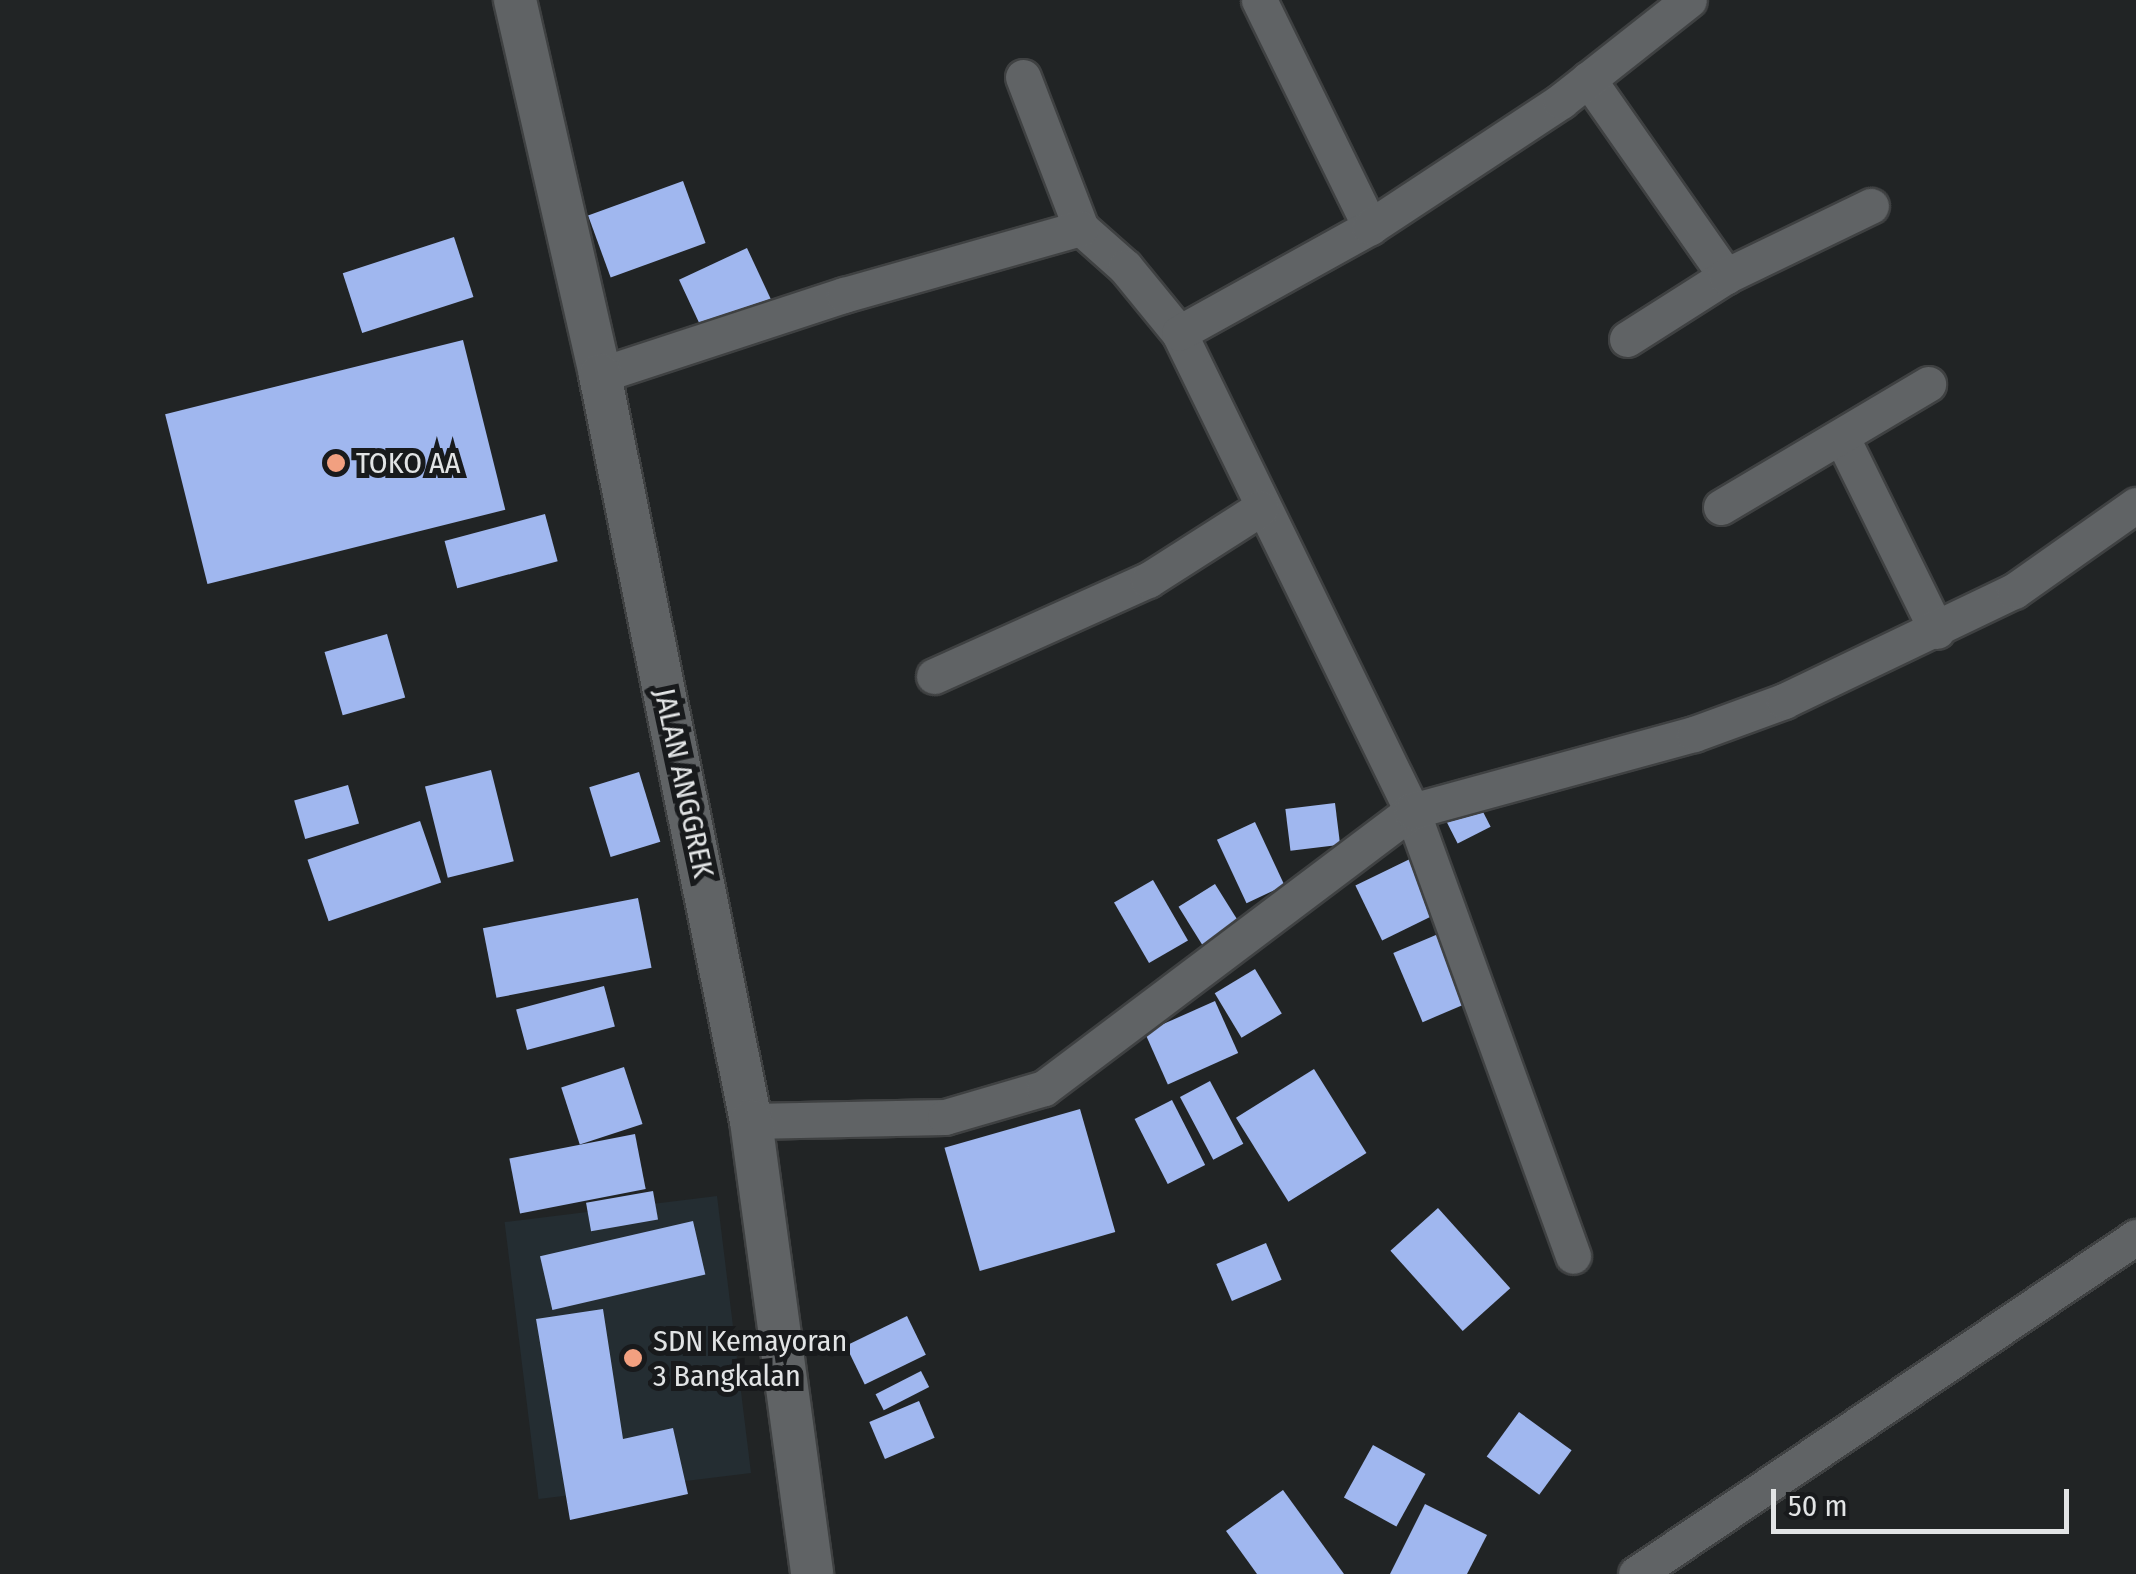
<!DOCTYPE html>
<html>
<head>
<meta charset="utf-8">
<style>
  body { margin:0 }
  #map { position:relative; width:2136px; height:1574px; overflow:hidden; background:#212425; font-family:"Fira Sans Condensed",sans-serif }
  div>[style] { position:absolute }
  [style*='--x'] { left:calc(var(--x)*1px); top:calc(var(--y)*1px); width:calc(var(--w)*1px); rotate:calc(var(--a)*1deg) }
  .built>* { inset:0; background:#242d32; transform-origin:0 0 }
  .building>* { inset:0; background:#a0b7ef; transform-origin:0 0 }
  .roads { filter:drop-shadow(2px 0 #3f4142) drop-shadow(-2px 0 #3f4142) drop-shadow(0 2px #3f4142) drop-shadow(0 -2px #3f4142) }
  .minor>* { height:35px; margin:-17.5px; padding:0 17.5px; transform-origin:17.5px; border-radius:17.5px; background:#606365 }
  .tertiary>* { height:42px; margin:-21px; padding:0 21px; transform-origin:21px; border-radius:21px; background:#606365 }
  .dots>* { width:28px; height:28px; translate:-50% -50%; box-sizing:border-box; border:5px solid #181a1c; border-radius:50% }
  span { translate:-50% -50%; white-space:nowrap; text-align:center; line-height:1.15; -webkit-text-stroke:10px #181a1c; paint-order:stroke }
  .poi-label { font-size:30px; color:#e2e4e5 }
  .left { translate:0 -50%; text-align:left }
  .street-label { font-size:30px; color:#e2e4e5 }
  .scale { position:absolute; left:1771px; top:1489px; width:298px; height:45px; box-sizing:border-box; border:5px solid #e2e4e5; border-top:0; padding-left:12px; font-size:30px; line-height:35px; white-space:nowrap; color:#e2e4e5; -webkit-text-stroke:8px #181a1c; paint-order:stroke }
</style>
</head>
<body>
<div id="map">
  <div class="built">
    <i style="left:717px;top:1196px;width:279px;height:214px;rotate:83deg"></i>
  </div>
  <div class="building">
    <i style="left:683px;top:181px;width:66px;height:101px;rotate:70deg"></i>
    <i style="left:454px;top:237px;width:63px;height:117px;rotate:72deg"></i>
    <i style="left:747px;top:248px;width:61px;height:75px;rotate:65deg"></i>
    <i style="left:463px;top:340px;width:175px;height:307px;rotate:76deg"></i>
    <i style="left:545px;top:514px;width:49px;height:104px;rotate:75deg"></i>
    <i style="left:387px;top:634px;width:66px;height:65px;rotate:74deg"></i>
    <i style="left:491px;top:770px;width:94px;height:68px;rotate:76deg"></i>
    <i style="left:639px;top:772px;width:73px;height:52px;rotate:73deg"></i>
    <i style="left:348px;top:785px;width:40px;height:56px;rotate:74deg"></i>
    <i style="left:1477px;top:800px;width:30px;height:37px;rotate:63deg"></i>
    <i style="left:1335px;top:803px;width:42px;height:50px;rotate:83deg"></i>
    <i style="left:420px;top:821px;width:65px;height:119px;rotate:71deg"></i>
    <i style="left:1255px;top:822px;width:70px;height:42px;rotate:65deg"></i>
    <i style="left:1412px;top:858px;width:61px;height:63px;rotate:64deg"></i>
    <i style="left:1153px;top:880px;width:70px;height:45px;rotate:60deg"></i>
    <i style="left:1215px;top:884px;width:57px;height:43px;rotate:58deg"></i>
    <i style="left:638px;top:898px;width:71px;height:158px;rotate:79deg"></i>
    <i style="left:1443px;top:932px;width:75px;height:54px;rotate:67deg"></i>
    <i style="left:1255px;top:969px;width:52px;height:47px;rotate:59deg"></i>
    <i style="left:604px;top:986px;width:42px;height:91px;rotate:75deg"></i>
    <i style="left:1215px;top:1001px;width:57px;height:77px;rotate:66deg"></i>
    <i style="left:624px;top:1067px;width:60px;height:66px;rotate:72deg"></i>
    <i style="left:1314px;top:1069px;width:99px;height:92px;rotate:58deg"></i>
    <i style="left:1210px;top:1081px;width:71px;height:34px;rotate:62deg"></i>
    <i style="left:1172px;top:1100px;width:73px;height:42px;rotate:63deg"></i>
    <i style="left:1080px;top:1109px;width:128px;height:141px;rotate:74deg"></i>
    <i style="left:635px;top:1134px;width:56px;height:128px;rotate:79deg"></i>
    <i style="left:653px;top:1191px;width:29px;height:68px;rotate:80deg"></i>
    <i style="left:1438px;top:1208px;width:108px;height:64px;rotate:48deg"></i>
    <i style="left:693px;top:1221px;width:55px;height:157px;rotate:77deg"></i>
    <i style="left:1266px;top:1243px;width:40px;height:54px;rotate:67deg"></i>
    <i style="clip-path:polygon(603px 1309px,623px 1439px,673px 1428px,688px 1494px,570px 1520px,536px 1319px)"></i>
    <i style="left:907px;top:1316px;width:43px;height:68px;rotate:64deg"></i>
    <i style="left:921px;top:1371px;width:18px;height:51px;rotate:63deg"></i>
    <i style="left:919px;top:1401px;width:40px;height:54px;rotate:67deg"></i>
    <i style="left:1519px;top:1412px;width:65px;height:55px;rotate:36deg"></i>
    <i style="left:1373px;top:1445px;width:60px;height:60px;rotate:29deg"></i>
    <i style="clip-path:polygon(1283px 1490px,1344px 1574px,1257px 1574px,1226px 1531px)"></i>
    <i style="clip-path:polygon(1425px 1504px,1487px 1535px,1467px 1574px,1390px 1574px)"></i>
  </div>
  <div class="roads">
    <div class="minor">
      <i style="--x:1259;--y:0;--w:253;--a:63.9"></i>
      <i style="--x:1023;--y:77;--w:162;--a:69"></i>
      <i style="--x:1081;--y:228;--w:59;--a:41.6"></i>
      <i style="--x:1125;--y:267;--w:85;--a:50.7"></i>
      <i style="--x:1179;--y:333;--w:532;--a:64.01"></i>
      <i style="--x:1412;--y:811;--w:473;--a:70.1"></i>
      <i style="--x:1588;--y:79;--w:241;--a:55"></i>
      <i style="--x:1179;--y:333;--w:218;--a:-29"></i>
      <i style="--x:1370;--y:227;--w:229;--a:-33.4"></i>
      <i style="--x:1561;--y:101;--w:163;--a:-38.3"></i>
      <i style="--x:1627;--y:339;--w:117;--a:-32.5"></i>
      <i style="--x:1726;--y:276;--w:161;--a:-25.8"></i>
      <i style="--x:600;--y:375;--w:257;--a:-18.2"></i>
      <i style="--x:844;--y:295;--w:246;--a:-15.8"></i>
      <i style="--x:1842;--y:438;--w:215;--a:63.8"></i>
      <i style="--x:1721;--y:507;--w:241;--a:-30.7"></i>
      <i style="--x:934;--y:676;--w:235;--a:-24.2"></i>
      <i style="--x:1148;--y:580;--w:134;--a:-32.5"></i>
      <i style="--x:751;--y:1121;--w:194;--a:-1.2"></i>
      <i style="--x:945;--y:1117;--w:103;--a:-16.3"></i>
      <i style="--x:1044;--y:1088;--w:461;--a:-37"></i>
      <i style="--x:1412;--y:811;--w:292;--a:-15.3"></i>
      <i style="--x:1694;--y:734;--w:96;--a:-20.1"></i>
      <i style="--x:1784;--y:701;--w:255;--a:-25.6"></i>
      <i style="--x:2014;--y:591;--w:149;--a:-35.2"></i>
      <i style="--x:1636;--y:1574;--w:603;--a:-33.98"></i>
    </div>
    <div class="tertiary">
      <i style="--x:515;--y:0;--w:385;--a:77.2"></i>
      <i style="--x:600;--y:375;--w:761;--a:78.56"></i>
      <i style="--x:751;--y:1121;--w:457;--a:82.3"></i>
    </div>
  </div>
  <div class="dots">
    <i style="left:336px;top:463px;background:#f2a080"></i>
    <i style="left:633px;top:1358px;background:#f2a080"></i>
  </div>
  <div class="poi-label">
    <span class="left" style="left:356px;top:463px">TOKO AA</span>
    <span class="left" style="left:653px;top:1358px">SDN Kemayoran<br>3 Bangkalan</span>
  </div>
  <div class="street-label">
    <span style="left:684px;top:783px;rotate:78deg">JALAN ANGGREK</span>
  </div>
  <div class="scale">50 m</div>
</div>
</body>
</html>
